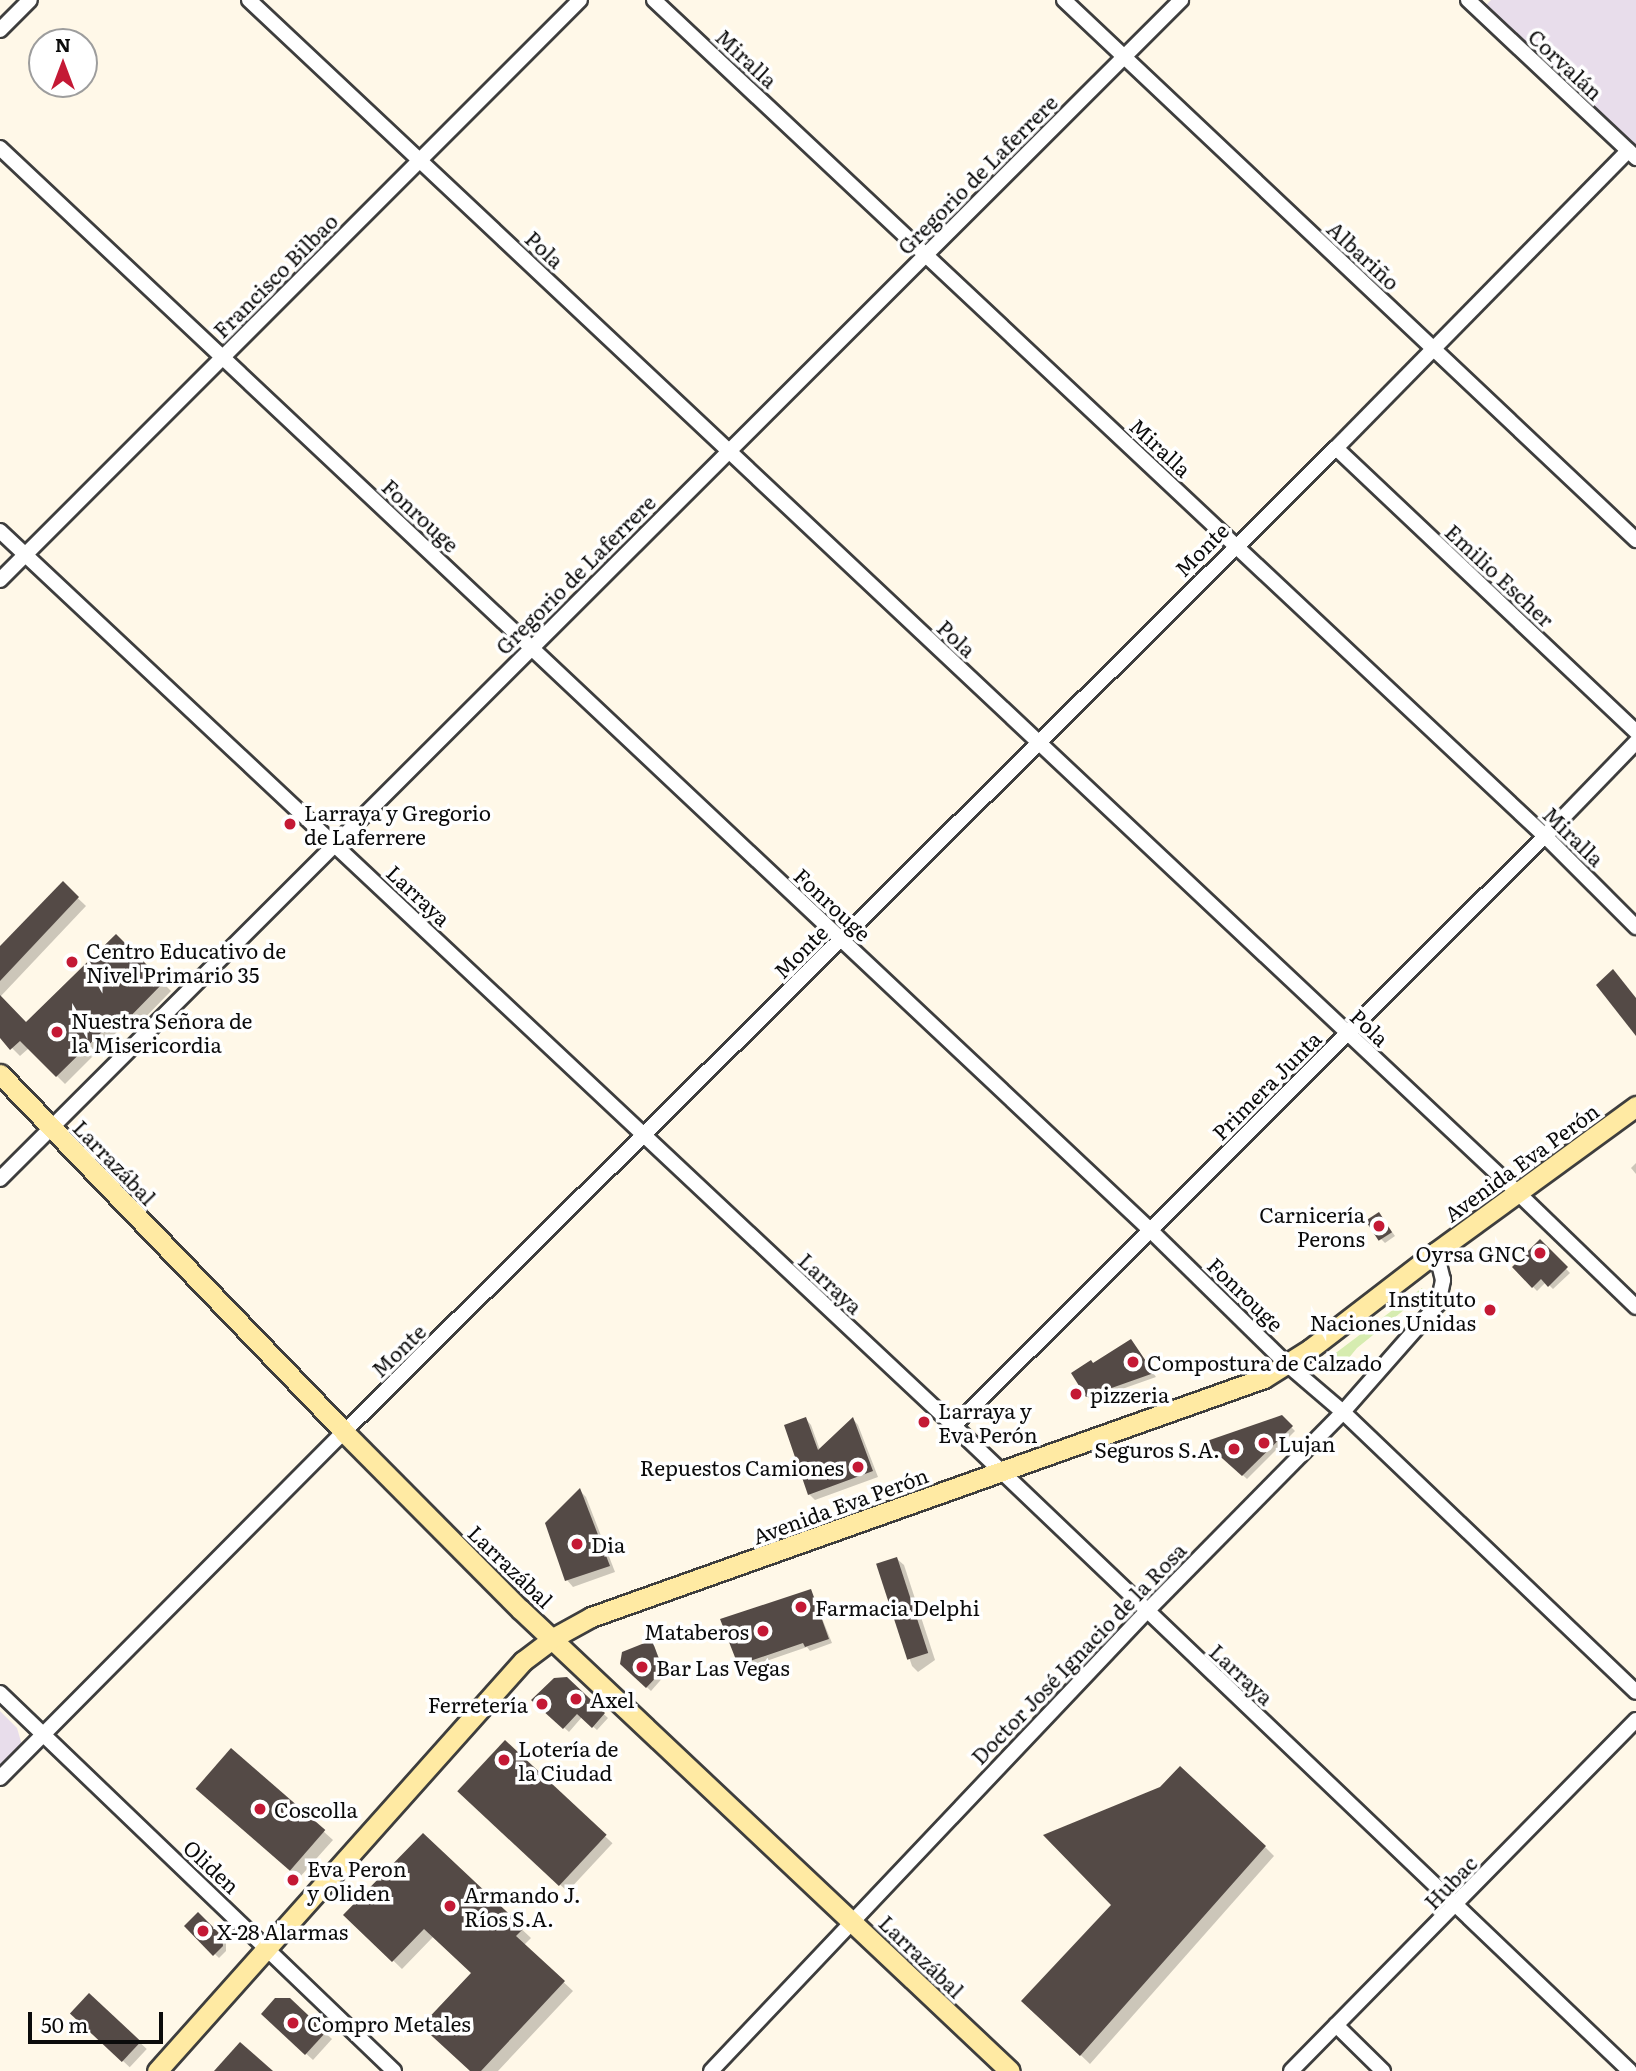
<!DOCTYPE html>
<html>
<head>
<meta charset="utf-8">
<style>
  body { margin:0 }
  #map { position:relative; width:1636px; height:2071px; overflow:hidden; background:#fff8e8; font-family:Literata,serif }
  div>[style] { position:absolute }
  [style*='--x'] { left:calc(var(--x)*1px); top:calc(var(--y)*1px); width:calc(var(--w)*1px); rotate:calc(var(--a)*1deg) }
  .industrial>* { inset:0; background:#e8ddeb }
  .green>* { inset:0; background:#d6ecb0 }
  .shadow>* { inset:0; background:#0003; transform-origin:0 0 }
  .building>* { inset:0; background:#544a46; transform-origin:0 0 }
  .roads { filter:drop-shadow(2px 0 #3e3e3e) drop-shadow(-2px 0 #3e3e3e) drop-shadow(0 2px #3e3e3e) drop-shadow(0 -2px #3e3e3e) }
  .street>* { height:14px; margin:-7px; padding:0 7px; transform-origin:7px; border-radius:7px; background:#fff }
  .secondary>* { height:19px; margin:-9.5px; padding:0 9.5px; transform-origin:9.5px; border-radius:9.5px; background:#ffeaa3 }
  .dots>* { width:19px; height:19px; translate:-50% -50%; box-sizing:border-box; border:4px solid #fff; border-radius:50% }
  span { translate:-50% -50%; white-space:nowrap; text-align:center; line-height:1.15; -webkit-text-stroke:7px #fff; paint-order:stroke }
  .street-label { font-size:21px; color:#0b0b0b }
  .poi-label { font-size:21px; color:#0b0b0b }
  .left { translate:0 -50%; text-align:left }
  .right { translate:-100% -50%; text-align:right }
  .north { position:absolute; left:28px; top:28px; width:70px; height:70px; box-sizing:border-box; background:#fff; border:2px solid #9d9d9d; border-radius:50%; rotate:0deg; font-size:19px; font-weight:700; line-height:28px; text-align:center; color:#0b0b0b }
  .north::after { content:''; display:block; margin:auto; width:24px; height:32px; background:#c41935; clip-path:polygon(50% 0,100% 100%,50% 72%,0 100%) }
  .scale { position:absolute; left:28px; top:2012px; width:135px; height:32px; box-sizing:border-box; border:4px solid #0b0b0b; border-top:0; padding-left:9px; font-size:21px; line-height:24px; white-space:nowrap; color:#0b0b0b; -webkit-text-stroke:5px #fff; paint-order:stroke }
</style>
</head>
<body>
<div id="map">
  <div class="industrial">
    <i style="clip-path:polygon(1491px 0,1636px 0,1636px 145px,1486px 5px)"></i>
    <i style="clip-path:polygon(0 1711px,17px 1728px,22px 1745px,21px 1750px,0 1777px)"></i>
  </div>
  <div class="green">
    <i style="clip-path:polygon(1422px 1288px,1424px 1292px,1415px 1301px,1357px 1348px,1343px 1365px,1333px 1355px)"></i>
  </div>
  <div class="shadow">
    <i style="clip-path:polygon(63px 884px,86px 906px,0 997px,0 948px)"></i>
    <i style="clip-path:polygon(116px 936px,171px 991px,131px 1032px,124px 1025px,65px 1084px,29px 1048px,20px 1056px,0 1036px,0 997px,26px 1025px)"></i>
    <i style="clip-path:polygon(1636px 1163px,1636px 1174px,1631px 1168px)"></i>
    <i style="clip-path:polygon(1382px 1218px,1395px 1236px,1385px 1243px,1381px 1239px)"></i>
    <i style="clip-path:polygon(1540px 1242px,1570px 1273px,1553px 1289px,1546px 1282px,1537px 1291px,1514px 1267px)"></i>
    <i style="clip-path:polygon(1131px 1341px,1156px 1377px,1091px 1400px,1087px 1396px,1094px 1365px)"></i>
    <i style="clip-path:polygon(1281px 1417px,1295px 1431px,1247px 1479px,1208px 1443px)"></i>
    <i style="clip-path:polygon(806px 1419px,811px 1425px,820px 1450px,853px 1419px,858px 1425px,878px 1477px,815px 1500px,809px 1494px)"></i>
    <i style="clip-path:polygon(580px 1491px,586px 1497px,615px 1572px,573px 1587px,567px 1580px)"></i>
    <i style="clip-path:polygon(897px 1559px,904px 1565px,935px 1660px,918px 1672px,912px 1666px,878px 1565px)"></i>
    <i style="clip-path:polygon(811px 1591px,832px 1643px,810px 1651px,807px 1647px,743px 1669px,739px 1664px)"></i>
    <i style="clip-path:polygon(652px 1642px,666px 1674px,651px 1691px,622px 1664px)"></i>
    <i style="clip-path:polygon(566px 1679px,608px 1718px,597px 1730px,582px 1717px,569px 1732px,534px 1700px)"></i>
    <i style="left:505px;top:1743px;width:147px;height:66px;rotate:43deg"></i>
    <i style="clip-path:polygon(207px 1798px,323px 1831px,333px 1840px,299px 1878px)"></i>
    <i style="clip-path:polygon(423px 1836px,531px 1938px,524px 1945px,573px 1991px,498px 2071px,471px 2071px,473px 1973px,434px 1936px,402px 1969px,346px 1915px)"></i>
    <i style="clip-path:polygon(1265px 1847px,1274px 1856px,1090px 2064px,1024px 2001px)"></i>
    <i style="clip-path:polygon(198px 1914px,226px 1942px,226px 1951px,219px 1958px,186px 1926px)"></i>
    <i style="left:89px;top:1995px;width:79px;height:25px;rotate:43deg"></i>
    <i style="clip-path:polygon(289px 2000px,332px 2039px,313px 2060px,263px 2014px)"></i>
  </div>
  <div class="building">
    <i style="clip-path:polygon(63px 881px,79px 897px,0 981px,0 946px)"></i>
    <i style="clip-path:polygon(116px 934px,164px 982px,122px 1025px,115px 1019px,56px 1077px,20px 1041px,10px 1050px,0 1038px,0 995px,26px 1022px)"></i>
    <i style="clip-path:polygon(1613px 969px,1636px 998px,1636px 1036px,1596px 985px)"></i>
    <i style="left:1379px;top:1212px;width:24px;height:16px;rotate:57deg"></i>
    <i style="clip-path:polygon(1540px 1239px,1568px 1267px,1548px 1287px,1541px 1279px,1532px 1288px,1512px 1267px)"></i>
    <i style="clip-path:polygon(1131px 1339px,1154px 1373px,1086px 1397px,1071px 1373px,1091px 1360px,1093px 1363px)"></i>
    <i style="clip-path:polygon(1282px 1415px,1293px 1426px,1242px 1476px,1204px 1442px)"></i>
    <i style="clip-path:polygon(806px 1417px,818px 1450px,853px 1417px,873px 1471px,808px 1495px,784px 1425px)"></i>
    <i style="clip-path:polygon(580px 1488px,610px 1566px,565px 1581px,545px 1523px)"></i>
    <i style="left:897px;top:1557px;width:101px;height:22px;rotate:72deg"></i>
    <i style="clip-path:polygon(811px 1589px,829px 1639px,805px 1647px,803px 1643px,738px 1665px,720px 1619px)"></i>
    <i style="clip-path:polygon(652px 1640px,663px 1670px,646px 1688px,620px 1664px,622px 1652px)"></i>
    <i style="clip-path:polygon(567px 1677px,605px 1713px,592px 1728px,577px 1714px,563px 1729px,531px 1700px,554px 1678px)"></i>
    <i style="left:505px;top:1740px;width:139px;height:70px;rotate:43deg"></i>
    <i style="left:231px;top:1748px;width:125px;height:54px;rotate:41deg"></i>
    <i style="clip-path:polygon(1180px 1766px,1266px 1846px,1080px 2056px,1021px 2001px,1111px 1905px,1043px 1835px,1160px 1787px)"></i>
    <i style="clip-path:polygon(423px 1833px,524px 1928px,516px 1936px,565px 1981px,481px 2071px,470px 2071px,421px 2026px,471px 1973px,424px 1929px,392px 1962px,343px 1915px)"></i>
    <i style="clip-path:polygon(198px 1912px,222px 1936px,223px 1946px,213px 1956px,184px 1926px)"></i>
    <i style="left:89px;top:1993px;width:71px;height:28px;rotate:43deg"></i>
    <i style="clip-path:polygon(275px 1998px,290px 1998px,326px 2032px,305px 2055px,261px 2014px)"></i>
    <i style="clip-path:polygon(240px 2042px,273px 2071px,214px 2071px)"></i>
  </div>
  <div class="roads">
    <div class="street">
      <i style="--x:249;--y:0;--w:1742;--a:43.23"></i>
      <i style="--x:1518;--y:1193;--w:164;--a:44"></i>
      <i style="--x:654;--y:0;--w:1222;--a:43.18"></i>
      <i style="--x:1545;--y:836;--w:129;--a:45"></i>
      <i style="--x:1064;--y:0;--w:787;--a:43.35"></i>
      <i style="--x:1468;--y:0;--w:231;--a:43.2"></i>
      <i style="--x:0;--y:30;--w:42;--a:-45"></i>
      <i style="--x:0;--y:148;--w:1579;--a:43.25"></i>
      <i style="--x:1150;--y:1230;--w:193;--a:44.4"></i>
      <i style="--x:1288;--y:1365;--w:72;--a:40.5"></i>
      <i style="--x:1343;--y:1412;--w:405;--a:43.7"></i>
      <i style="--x:1336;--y:448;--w:413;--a:43.4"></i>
      <i style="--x:0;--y:531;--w:1308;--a:43.17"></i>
      <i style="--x:954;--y:1426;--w:934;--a:43.66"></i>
      <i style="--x:0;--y:580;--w:820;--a:-45"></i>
      <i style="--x:0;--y:1179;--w:1669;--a:-44.95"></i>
      <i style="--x:954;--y:1426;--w:835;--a:-44.95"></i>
      <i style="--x:1545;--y:836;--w:131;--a:-45.9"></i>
      <i style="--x:0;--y:1693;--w:546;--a:43.81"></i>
      <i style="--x:0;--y:1778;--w:488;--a:-45.2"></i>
      <i style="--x:344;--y:1432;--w:1397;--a:-44.77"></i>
      <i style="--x:1336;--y:448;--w:417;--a:-45.5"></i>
      <i style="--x:1336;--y:2025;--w:66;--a:44.4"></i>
      <i style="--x:711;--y:2071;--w:632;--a:-46.54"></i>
      <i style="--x:1146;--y:1612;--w:281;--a:-45.4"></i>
      <i style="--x:1343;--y:1412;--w:144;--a:-48.7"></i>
      <i style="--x:1438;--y:1304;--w:25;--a:-78"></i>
      <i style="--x:1443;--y:1280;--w:29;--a:-104"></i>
      <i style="--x:1291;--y:2071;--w:492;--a:-45.5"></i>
    </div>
    <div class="secondary">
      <i style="--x:0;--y:1074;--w:496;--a:46.1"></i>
      <i style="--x:344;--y:1432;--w:250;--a:45.2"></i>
      <i style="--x:520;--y:1609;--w:673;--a:43.32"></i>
      <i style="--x:157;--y:2071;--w:550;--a:-48.25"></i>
      <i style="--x:523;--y:1661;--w:38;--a:-37"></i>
      <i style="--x:553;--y:1638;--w:43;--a:-28.9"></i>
      <i style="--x:591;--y:1617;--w:714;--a:-19.55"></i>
      <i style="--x:1264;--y:1378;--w:54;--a:-32.2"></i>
      <i style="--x:1310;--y:1349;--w:159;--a:-37.6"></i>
      <i style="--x:1436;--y:1252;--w:248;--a:-36.1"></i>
    </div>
  </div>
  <div class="dots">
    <i style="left:290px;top:824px;background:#c41935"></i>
    <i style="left:72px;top:962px;background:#c41935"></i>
    <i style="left:57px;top:1032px;background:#c41935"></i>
    <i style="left:1379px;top:1226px;background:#c41935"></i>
    <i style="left:1540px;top:1253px;background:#c41935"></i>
    <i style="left:1490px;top:1310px;background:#c41935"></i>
    <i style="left:1133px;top:1362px;background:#c41935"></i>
    <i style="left:1076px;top:1394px;background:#c41935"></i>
    <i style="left:924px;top:1422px;background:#c41935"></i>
    <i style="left:1264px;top:1443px;background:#c41935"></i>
    <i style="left:1234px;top:1449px;background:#c41935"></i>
    <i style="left:858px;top:1467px;background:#c41935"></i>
    <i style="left:577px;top:1544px;background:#c41935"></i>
    <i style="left:801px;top:1607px;background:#c41935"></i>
    <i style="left:763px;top:1631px;background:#c41935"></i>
    <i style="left:642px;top:1667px;background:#c41935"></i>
    <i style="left:576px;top:1699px;background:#c41935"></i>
    <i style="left:542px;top:1704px;background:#c41935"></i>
    <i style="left:504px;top:1760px;background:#c41935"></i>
    <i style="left:260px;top:1809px;background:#c41935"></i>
    <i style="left:293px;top:1880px;background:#c41935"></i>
    <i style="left:450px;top:1906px;background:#c41935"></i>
    <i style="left:203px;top:1931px;background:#c41935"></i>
    <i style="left:293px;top:2023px;background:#c41935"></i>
  </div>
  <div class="street-label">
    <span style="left:747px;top:58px;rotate:43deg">Miralla</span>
    <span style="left:1566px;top:64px;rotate:43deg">Corvalán</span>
    <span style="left:977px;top:174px;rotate:-45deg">Gregorio de Laferrere</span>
    <span style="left:545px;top:249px;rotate:43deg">Pola</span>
    <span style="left:1364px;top:255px;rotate:43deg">Albariño</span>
    <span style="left:275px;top:275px;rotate:-45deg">Francisco Bilbao</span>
    <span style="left:1161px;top:447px;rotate:43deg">Miralla</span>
    <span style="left:421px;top:515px;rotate:43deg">Fonrouge</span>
    <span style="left:1201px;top:549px;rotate:-45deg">Monte</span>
    <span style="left:575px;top:574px;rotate:-45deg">Gregorio de Laferrere</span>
    <span style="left:1500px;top:575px;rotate:43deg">Emilio Escher</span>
    <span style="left:957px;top:638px;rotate:43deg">Pola</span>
    <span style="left:1574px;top:836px;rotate:44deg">Miralla</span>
    <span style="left:419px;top:895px;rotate:43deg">Larraya</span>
    <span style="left:833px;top:904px;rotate:43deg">Fonrouge</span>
    <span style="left:800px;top:951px;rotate:-45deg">Monte</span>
    <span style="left:1370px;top:1027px;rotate:43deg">Pola</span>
    <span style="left:1266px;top:1085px;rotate:-45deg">Primera Junta</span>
    <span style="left:115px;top:1162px;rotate:46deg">Larrazábal</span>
    <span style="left:1521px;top:1162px;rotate:-36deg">Avenida Eva Perón</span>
    <span style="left:831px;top:1283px;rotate:43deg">Larraya</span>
    <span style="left:1246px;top:1294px;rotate:44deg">Fonrouge</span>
    <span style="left:398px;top:1350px;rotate:-44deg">Monte</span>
    <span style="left:840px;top:1505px;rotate:-20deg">Avenida Eva Perón</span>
    <span style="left:511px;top:1566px;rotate:44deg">Larrazábal</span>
    <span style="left:1078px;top:1653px;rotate:-46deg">Doctor José Ignacio de la Rosa</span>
    <span style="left:1242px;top:1674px;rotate:43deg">Larraya</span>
    <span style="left:212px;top:1866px;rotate:43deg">Oliden</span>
    <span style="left:1450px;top:1882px;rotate:-46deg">Hubac</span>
    <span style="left:922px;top:1956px;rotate:44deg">Larrazábal</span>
  </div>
  <div class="poi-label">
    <span class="left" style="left:304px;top:824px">Larraya y Gregorio<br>de Laferrere</span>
    <span class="left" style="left:86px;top:962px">Centro Educativo de<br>Nivel Primario 35</span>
    <span class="left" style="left:71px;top:1032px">Nuestra Señora de<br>la Misericordia</span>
    <span class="right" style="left:1365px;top:1226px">Carnicería<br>Perons</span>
    <span class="right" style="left:1526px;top:1253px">Oyrsa GNC</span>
    <span class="right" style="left:1476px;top:1310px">Instituto<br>Naciones Unidas</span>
    <span class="left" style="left:1147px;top:1362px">Compostura de Calzado</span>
    <span class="left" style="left:1090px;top:1394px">pizzeria</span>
    <span class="left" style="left:938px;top:1422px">Larraya y<br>Eva Perón</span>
    <span class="left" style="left:1278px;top:1443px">Lujan</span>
    <span class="right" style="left:1220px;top:1449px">Seguros S.A.</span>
    <span class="right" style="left:844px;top:1467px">Repuestos Camiones</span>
    <span class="left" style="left:591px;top:1544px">Dia</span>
    <span class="left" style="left:815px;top:1607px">Farmacia Delphi</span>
    <span class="right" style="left:749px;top:1631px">Mataberos</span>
    <span class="left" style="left:656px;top:1667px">Bar Las Vegas</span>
    <span class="left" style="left:590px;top:1699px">Axel</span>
    <span class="right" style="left:528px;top:1704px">Ferretería</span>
    <span class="left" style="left:518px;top:1760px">Lotería de<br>la Ciudad</span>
    <span class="left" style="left:274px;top:1809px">Coscolla</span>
    <span class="left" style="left:307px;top:1880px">Eva Peron<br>y Oliden</span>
    <span class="left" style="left:464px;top:1906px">Armando J.<br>Ríos S.A.</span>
    <span class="left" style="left:217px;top:1931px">X-28 Alarmas</span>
    <span class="left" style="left:307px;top:2023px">Compro Metales</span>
  </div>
  <div class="north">N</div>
  <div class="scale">50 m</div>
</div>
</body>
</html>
